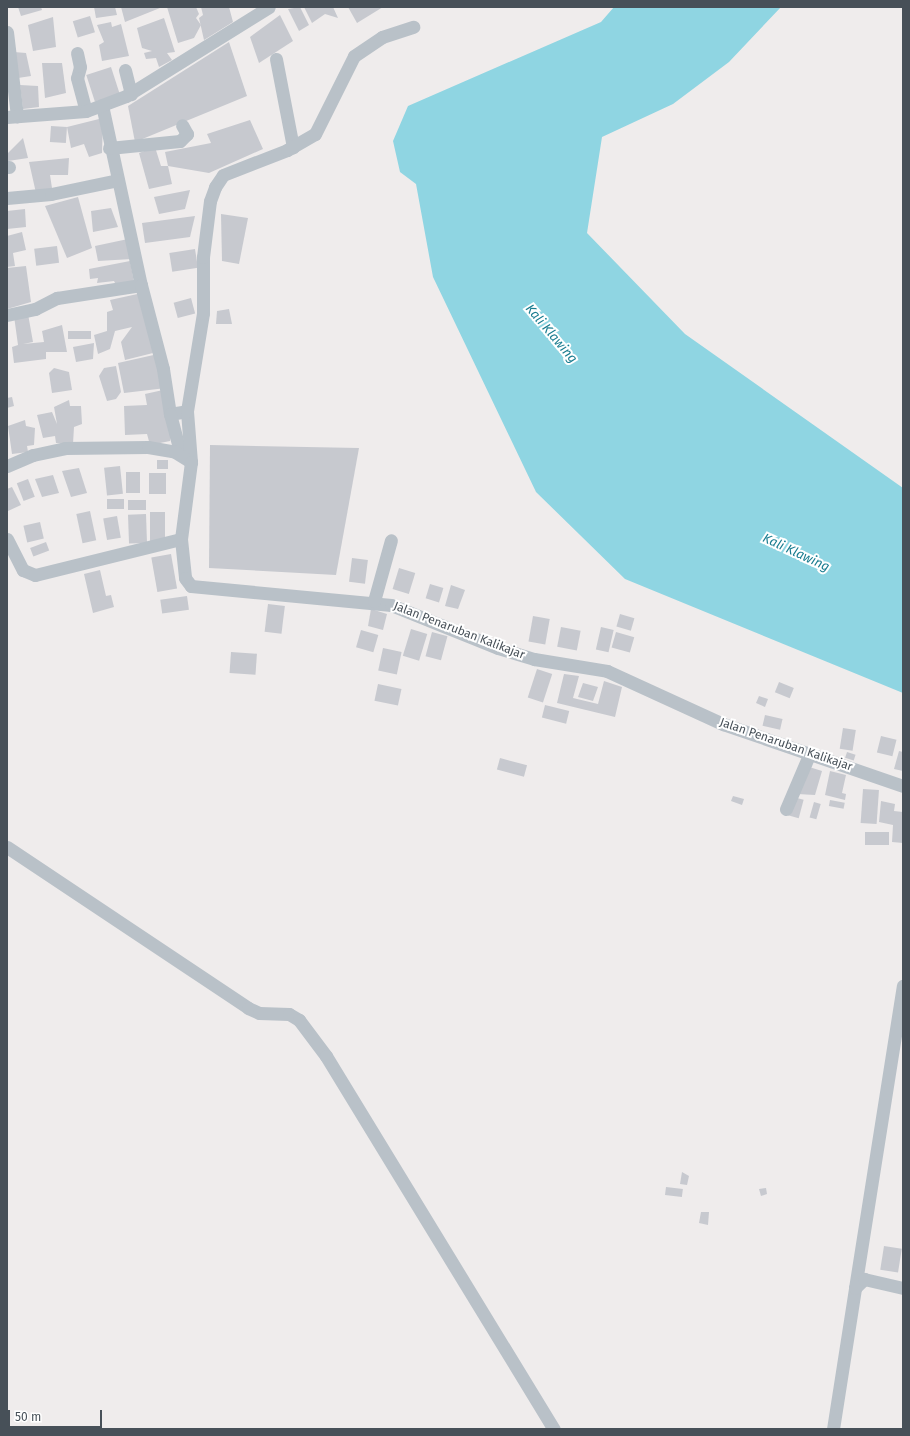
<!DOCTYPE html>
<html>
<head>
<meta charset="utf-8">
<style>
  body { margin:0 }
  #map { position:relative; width:910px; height:1436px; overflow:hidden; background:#efecec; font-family:"Fira Sans",sans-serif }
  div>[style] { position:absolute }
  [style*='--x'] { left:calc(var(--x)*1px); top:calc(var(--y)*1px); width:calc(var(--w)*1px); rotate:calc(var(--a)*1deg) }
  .water>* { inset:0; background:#8fd5e2 }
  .building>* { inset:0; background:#c7c9cf; transform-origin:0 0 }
  .minor>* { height:13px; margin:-6.5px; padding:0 6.5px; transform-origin:6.5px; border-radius:6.5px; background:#b9c1c8 }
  span { translate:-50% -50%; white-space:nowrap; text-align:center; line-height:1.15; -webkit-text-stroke:4px #fff; paint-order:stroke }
  .street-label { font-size:12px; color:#475058 }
  .water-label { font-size:13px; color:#1a7d90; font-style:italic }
  .frame { position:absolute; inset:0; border:8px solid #475058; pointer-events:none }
  .scale { position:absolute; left:8px; top:1410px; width:94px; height:18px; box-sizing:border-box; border:2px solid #475058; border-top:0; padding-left:5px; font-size:12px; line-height:14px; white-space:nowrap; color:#475058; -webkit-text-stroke:3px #fff; paint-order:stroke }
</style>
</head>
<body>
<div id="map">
  <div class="water">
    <i style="clip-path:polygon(614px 7px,781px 7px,729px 62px,673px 104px,602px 137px,587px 233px,685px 334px,903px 488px,903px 693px,625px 579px,536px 492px,433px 277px,416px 184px,400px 172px,393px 141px,408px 106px,601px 22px)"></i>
  </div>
  <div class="building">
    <i style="clip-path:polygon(18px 7px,41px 7px,42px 10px,21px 16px)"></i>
    <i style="clip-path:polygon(94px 7px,115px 7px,117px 15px,96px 18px)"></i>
    <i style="clip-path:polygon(121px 7px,160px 7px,160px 8px,125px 22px)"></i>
    <i style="clip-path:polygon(167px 7px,196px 7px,199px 14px,196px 18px,201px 25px,194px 38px,178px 43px)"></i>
    <i style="clip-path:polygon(201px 7px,229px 7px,233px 22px,204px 40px,199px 18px,203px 15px)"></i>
    <i style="clip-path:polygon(300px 7px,309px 25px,299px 31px,288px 9px)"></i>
    <i style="clip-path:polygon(304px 7px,333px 7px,338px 18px,325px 14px,312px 23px)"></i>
    <i style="clip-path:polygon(348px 7px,383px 7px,357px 23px)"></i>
    <i style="clip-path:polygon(280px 15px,293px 41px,259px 63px,250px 37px)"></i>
    <i style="left:90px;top:16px;width:17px;height:18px;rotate:73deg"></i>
    <i style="clip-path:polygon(53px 17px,56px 47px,33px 51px,28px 25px)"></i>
    <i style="clip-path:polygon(164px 18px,175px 52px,167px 53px,172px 60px,159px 67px,156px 58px,146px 59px,144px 53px,152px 51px,142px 48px,137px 28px)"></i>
    <i style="clip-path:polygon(111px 22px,112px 27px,121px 24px,129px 56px,102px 61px,99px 45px,104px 42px,97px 25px)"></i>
    <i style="clip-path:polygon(229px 42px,247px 96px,135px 142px,128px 106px)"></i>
    <i style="clip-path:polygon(14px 52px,26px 53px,31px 76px,18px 78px)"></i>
    <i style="clip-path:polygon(42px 63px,62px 63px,66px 93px,45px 98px)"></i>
    <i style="left:111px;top:67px;width:28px;height:26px;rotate:72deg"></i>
    <i style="clip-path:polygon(20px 85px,38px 86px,39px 107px,23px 109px)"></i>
    <i style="clip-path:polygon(103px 118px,102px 153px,89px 157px,84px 144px,71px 148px,67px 127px)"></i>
    <i style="clip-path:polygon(250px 120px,263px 149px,209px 173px,168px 166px,172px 184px,149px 189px,139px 153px,155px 147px,161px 166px,168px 166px,165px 152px,211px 143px,207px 134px)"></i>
    <i style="left:51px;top:126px;width:16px;height:16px;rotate:4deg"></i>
    <i style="clip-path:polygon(23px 138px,28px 158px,8px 161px,7px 154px)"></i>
    <i style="clip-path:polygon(69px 158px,68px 175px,50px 175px,52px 188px,36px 193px,29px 162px)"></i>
    <i style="clip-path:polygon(190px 190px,185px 209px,159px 214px,154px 197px)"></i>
    <i style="clip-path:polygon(78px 197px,92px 248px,67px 258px,45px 206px)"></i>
    <i style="clip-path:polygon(111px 208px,118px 227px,93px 232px,91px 211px)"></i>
    <i style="clip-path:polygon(25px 209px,26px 227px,7px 229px,7px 211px)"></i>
    <i style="clip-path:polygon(221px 214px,248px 218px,239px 264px,222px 261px)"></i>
    <i style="clip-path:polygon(195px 216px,190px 237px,145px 243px,142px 223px)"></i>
    <i style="clip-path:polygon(22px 232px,26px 250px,13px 253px,15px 266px,7px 267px,7px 236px)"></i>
    <i style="clip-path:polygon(128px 239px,132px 259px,98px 261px,95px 246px)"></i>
    <i style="left:57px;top:246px;width:17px;height:23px;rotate:83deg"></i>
    <i style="left:195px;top:249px;width:19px;height:26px;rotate:81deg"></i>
    <i style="clip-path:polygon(130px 261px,134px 282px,116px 285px,114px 281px,97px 283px,98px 278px,90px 279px,89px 269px)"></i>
    <i style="clip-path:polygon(26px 266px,31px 302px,7px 309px,7px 268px)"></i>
    <i style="clip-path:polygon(142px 293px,153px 353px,125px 360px,121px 342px,132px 327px,115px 331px,110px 349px,98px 354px,94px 335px,107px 331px,107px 312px,113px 310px,110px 300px)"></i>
    <i style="left:191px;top:298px;width:16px;height:18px;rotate:75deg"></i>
    <i style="clip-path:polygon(229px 309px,232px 324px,216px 324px,217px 311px)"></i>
    <i style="clip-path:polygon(28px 314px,33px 342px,23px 344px,44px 342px,42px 331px,62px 325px,67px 352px,46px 352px,46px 359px,14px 363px,12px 347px,18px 345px,14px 316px)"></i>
    <i style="left:91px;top:331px;width:8px;height:23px;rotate:90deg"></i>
    <i style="clip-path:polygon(94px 343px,93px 359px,76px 362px,73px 347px)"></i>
    <i style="clip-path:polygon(158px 354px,166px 388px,124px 393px,118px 363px)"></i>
    <i style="clip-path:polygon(116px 366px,121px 392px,116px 399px,107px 401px,99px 376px,104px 368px)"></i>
    <i style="clip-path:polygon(54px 368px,69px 372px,72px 390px,52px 393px,49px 373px)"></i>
    <i style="clip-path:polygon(163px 390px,172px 432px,170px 441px,150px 445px,147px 434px,125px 435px,124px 406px,147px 405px,145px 394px)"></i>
    <i style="clip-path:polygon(12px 397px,14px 406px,7px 408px,7px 398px)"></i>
    <i style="clip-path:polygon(69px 400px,70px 406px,81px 406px,82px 424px,74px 427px,73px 444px,56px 443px,55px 436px,43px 438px,37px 415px,52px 412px,57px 424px,54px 407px)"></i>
    <i style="clip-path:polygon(25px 420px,26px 426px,35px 428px,34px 445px,27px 446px,28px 452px,12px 454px,8px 426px)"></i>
    <i style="clip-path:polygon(210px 445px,359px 448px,336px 575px,209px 568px)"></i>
    <i style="left:168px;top:460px;width:9px;height:11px;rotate:90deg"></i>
    <i style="left:120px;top:466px;width:28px;height:16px;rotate:84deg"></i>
    <i style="clip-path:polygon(79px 468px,87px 493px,71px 497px,62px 471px)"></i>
    <i style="left:140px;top:472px;width:21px;height:14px;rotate:90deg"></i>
    <i style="left:149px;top:473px;width:17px;height:21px"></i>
    <i style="clip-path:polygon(53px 475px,59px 493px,42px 497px,35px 479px)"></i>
    <i style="left:28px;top:479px;width:19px;height:12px;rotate:69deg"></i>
    <i style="clip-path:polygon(12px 487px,21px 505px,8px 511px,7px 489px)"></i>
    <i style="left:124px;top:499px;width:10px;height:17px;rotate:90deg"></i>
    <i style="left:146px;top:500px;width:10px;height:18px;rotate:90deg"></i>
    <i style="left:90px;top:511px;width:30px;height:14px;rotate:78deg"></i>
    <i style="left:165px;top:512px;width:29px;height:15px;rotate:90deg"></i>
    <i style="left:146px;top:514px;width:29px;height:18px;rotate:88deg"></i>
    <i style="left:117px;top:516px;width:22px;height:14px;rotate:80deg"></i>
    <i style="left:40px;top:522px;width:17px;height:17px;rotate:77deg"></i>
    <i style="left:46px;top:542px;width:9px;height:17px;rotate:69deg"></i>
    <i style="left:171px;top:554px;width:35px;height:20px;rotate:80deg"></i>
    <i style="left:352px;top:558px;width:16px;height:24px;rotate:7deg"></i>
    <i style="left:399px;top:568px;width:17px;height:22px;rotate:17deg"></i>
    <i style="clip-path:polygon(100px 570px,106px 596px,111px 595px,114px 607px,93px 613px,84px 574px)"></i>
    <i style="left:430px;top:584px;width:14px;height:15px;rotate:17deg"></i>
    <i style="clip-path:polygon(451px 585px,465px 590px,458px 609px,445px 606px)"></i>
    <i style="left:187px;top:596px;width:14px;height:27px;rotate:82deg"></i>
    <i style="left:268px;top:604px;width:17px;height:28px;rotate:7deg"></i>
    <i style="clip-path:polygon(371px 609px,387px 614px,383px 630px,368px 626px)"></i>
    <i style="left:620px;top:614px;width:15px;height:13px;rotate:16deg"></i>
    <i style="left:533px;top:616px;width:17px;height:26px;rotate:10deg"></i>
    <i style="left:561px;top:627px;width:20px;height:20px;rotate:11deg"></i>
    <i style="left:601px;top:627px;width:13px;height:23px;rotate:13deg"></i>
    <i style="left:411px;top:629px;width:17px;height:28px;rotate:17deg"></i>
    <i style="left:361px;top:630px;width:18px;height:18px;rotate:16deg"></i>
    <i style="left:432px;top:632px;width:16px;height:25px;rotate:15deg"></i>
    <i style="left:616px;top:632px;width:19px;height:16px;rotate:16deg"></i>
    <i style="left:383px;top:648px;width:19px;height:23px;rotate:12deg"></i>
    <i style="left:231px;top:652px;width:26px;height:21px;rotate:4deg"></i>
    <i style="left:537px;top:669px;width:16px;height:30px;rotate:18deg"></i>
    <i style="clip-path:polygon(564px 674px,579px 676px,573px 698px,598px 704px,604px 681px,622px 687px,615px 717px,557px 703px)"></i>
    <i style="left:779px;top:682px;width:16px;height:11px;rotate:22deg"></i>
    <i style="clip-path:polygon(583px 683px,598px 687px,593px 701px,578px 697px)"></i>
    <i style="left:378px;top:684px;width:24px;height:17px;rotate:12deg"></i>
    <i style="clip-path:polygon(759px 696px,768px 699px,765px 707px,756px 703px)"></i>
    <i style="left:545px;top:705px;width:25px;height:13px;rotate:14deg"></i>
    <i style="left:765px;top:715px;width:18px;height:11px;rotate:13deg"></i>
    <i style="left:843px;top:728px;width:13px;height:21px;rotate:9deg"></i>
    <i style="left:881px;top:736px;width:16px;height:17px;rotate:14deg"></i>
    <i style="clip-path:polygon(899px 751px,903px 752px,903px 771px,894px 769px)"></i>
    <i style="left:847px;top:752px;width:9px;height:6px;rotate:18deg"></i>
    <i style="left:500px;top:758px;width:28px;height:12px;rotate:15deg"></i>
    <i style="clip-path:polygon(806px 766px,822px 771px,815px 795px,797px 794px)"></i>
    <i style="clip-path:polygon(830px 771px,846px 775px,842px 793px,846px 794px,845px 800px,825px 795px)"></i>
    <i style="left:863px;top:789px;width:16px;height:34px;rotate:4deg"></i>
    <i style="clip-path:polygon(733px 796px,744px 799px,742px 805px,731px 801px)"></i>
    <i style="left:793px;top:797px;width:11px;height:19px;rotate:15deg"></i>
    <i style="left:830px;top:800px;width:15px;height:6px;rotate:11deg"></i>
    <i style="clip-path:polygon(881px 801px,895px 804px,894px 811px,903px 812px,903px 843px,892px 842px,893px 825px,879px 822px)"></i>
    <i style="left:814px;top:802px;width:7px;height:16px;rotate:16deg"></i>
    <i style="left:889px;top:832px;width:13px;height:24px;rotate:90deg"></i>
    <i style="clip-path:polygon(682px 1172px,689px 1176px,687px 1185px,680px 1184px)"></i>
    <i style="left:666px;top:1187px;width:17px;height:8px;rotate:7deg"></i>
    <i style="clip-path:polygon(766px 1188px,767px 1194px,761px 1196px,759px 1189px)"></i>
    <i style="clip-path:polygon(701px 1212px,709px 1212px,708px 1225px,699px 1223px)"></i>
    <i style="left:884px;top:1246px;width:18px;height:24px;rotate:9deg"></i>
  </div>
  <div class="minor">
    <i style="--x:7;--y:32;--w:85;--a:83.2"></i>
    <i style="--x:77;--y:53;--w:14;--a:78"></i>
    <i style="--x:80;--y:67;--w:11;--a:105"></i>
    <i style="--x:77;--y:78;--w:34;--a:75"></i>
    <i style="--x:276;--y:59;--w:90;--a:79.1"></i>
    <i style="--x:125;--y:70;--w:25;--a:76"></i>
    <i style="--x:102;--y:105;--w:184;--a:77.8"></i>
    <i style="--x:7;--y:117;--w:79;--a:-4.3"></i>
    <i style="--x:86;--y:111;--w:43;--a:-20.6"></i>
    <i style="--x:126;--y:96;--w:168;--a:-31.9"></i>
    <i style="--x:109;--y:148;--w:71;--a:-5.6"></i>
    <i style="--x:180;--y:141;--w:10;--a:-45"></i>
    <i style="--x:187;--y:134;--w:10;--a:-119"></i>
    <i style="--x:7;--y:167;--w:2;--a:0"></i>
    <i style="--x:7;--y:198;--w:44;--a:-5.2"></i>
    <i style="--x:51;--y:194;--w:68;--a:-11.8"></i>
    <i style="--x:7;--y:315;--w:29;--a:-12"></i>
    <i style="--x:35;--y:309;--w:25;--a:-27"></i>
    <i style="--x:57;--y:298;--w:85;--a:-8.8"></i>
    <i style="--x:141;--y:285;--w:87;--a:75.3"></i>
    <i style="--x:163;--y:369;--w:46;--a:81.2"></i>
    <i style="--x:170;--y:414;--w:17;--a:-10"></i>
    <i style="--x:170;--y:414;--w:42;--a:75"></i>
    <i style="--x:191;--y:462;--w:51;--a:-94.5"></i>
    <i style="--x:187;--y:411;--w:99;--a:-80.7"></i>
    <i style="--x:203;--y:313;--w:56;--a:-90"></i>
    <i style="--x:203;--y:257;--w:56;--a:-82.9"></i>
    <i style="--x:210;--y:201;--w:15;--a:-70"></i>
    <i style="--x:215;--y:187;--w:14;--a:-56"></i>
    <i style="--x:223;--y:175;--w:69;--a:-21.3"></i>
    <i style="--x:287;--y:150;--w:32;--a:-30"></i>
    <i style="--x:315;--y:134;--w:87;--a:-63.4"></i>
    <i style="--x:354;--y:56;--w:34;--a:-34"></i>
    <i style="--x:382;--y:37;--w:33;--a:-18"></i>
    <i style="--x:7;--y:466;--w:28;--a:-23"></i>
    <i style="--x:33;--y:455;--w:33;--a:-12"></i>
    <i style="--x:65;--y:448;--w:83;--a:-0.7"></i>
    <i style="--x:148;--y:447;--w:27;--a:10"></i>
    <i style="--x:175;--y:452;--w:19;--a:32"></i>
    <i style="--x:191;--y:462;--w:78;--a:97.4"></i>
    <i style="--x:181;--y:539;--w:39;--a:84"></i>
    <i style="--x:185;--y:578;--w:10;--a:53"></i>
    <i style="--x:191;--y:586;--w:201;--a:5.4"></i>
    <i style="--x:391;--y:605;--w:115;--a:21.9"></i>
    <i style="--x:498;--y:648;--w:38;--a:17"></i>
    <i style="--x:534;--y:659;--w:74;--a:9.3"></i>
    <i style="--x:607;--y:671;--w:128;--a:24.6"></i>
    <i style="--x:723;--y:724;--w:190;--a:19"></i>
    <i style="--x:7;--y:539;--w:35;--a:63"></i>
    <i style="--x:23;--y:570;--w:13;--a:23"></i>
    <i style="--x:35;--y:575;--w:150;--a:-13.9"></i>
    <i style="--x:374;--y:601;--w:63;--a:-74.4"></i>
    <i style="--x:786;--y:809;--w:59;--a:-66.9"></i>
    <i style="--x:7;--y:847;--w:290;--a:33.7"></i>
    <i style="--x:248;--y:1008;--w:12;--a:24"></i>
    <i style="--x:259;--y:1013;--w:30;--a:2"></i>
    <i style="--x:289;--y:1014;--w:12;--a:31"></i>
    <i style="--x:299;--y:1020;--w:45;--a:53.1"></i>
    <i style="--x:326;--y:1056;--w:437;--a:58.6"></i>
    <i style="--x:855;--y:1288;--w:306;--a:-81"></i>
    <i style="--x:833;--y:1429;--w:143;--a:-81.1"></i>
    <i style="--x:855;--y:1288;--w:13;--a:-45"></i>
    <i style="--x:864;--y:1279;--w:40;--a:13"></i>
  </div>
  <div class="street-label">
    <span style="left:459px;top:631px;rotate:21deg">Jalan Penaruban Kalikajar</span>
    <span style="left:786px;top:745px;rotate:19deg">Jalan Penaruban Kalikajar</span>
  </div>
  <div class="water-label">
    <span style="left:551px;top:334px;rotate:50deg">Kali Klawing</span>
    <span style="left:796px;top:553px;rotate:25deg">Kali Klawing</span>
  </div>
  <div class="frame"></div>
  <div class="scale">50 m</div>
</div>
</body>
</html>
